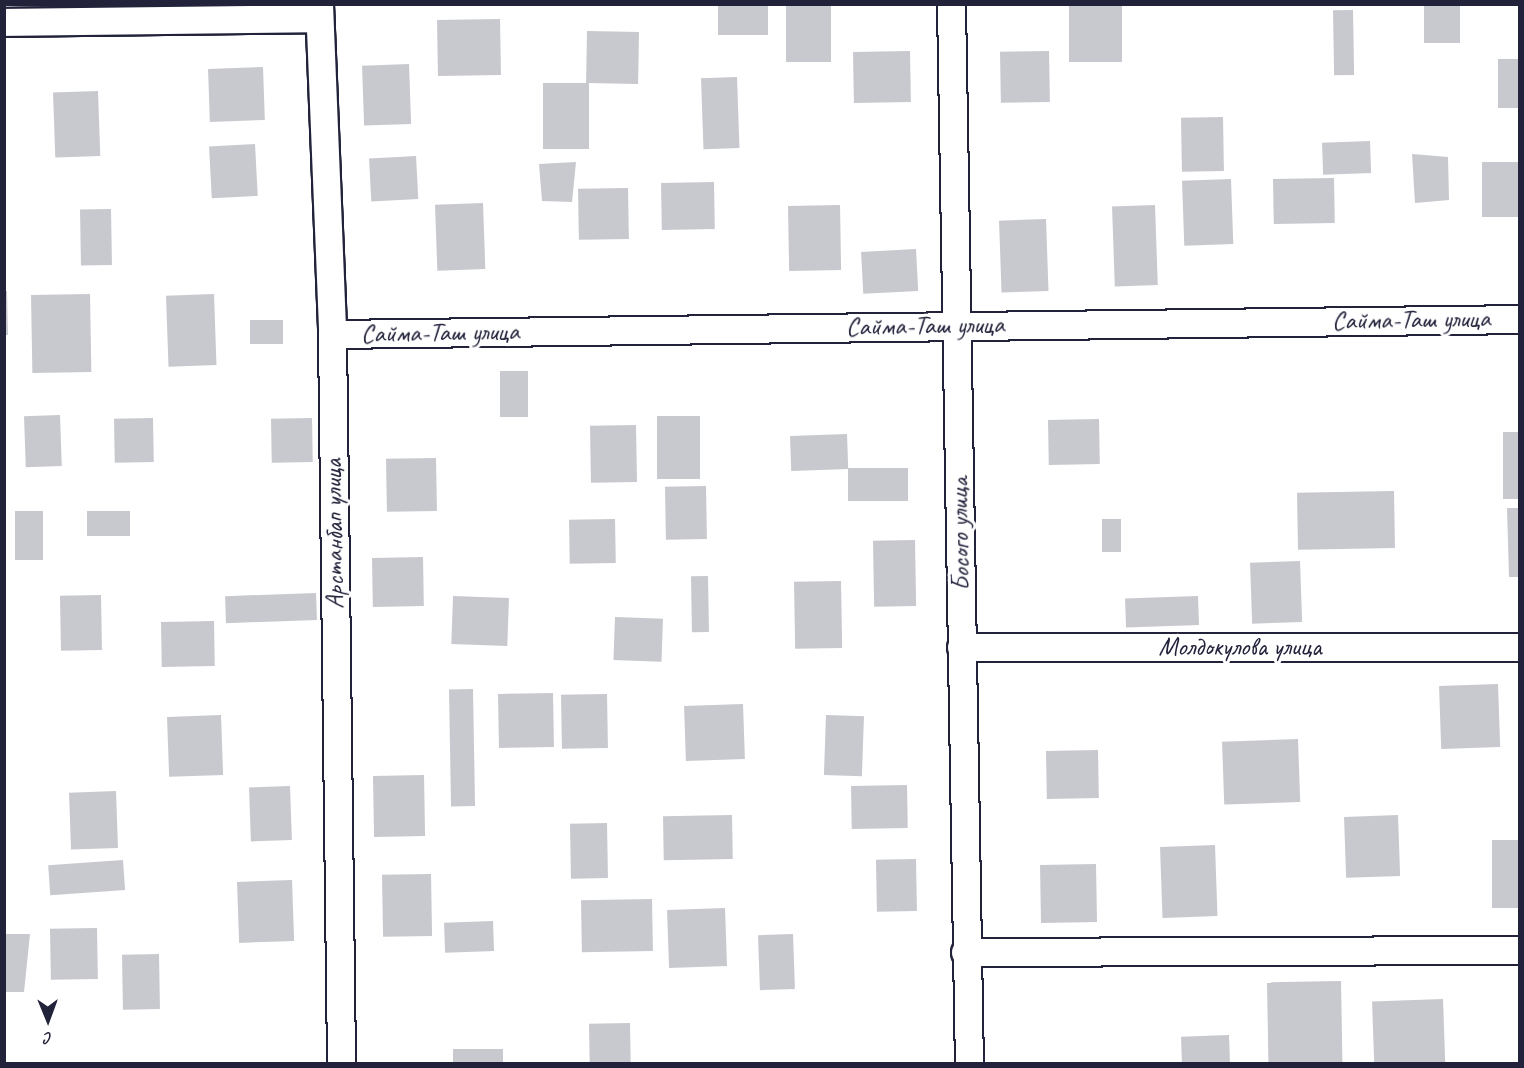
<!DOCTYPE html>
<html>
<head>
<meta charset="utf-8">
<style>
  body { margin:0 }
  #map { position:relative; width:1524px; height:1068px; overflow:hidden; background:#fff; font-family:Caveat,sans-serif }
  div>[style] { position:absolute }
  [style*='--x'] { left:calc(var(--x)*1px); top:calc(var(--y)*1px); width:calc(var(--w)*1px); rotate:calc(var(--a)*1deg) }
  .building>* { inset:0; background:#c8c8cf; transform-origin:0 0 }
  .roads { filter:drop-shadow(2px 0 #22223b) drop-shadow(-2px 0 #22223b) drop-shadow(0 2px #22223b) drop-shadow(0 -2px #22223b) }
  .minor>* { height:27px; margin:-13.5px; padding:0 13.5px; transform-origin:13.5px; border-radius:13.5px; background:#fff }
  span { translate:-50% -50%; white-space:nowrap; text-align:center; line-height:1.15; -webkit-text-stroke:6px #fff; paint-order:stroke }
  .street-label { font-size:26px; color:#22223b }
  .frame { position:absolute; inset:0; border:6px solid #22223b; pointer-events:none }
  .north { position:absolute; left:18px; top:990px; width:60px; height:60px; -webkit-text-stroke:4px #fff; paint-order:stroke; rotate:179deg; font-size:16px; font-weight:700; line-height:24px; text-align:center; color:#22223b }
  .north::after { content:''; display:block; margin:auto; width:21px; height:27px; background:#22223b; clip-path:polygon(50% 0,100% 100%,50% 72%,0 100%) }
</style>
</head>
<body>
<div id="map">
  <div class="building">
    <i style="left:718px;top:4px;width:50px;height:31px"></i>
    <i style="left:786px;top:4px;width:45px;height:58px"></i>
    <i style="left:1069px;top:4px;width:53px;height:58px"></i>
    <i style="left:1460px;top:6px;width:37px;height:36px;rotate:90deg"></i>
    <i style="left:1353px;top:10px;width:65px;height:20px;rotate:89deg"></i>
    <i style="left:500px;top:19px;width:56px;height:63px;rotate:89deg"></i>
    <i style="left:587px;top:31px;width:52px;height:52px;rotate:1deg"></i>
    <i style="left:910px;top:51px;width:51px;height:57px;rotate:89deg"></i>
    <i style="left:1049px;top:51px;width:51px;height:49px;rotate:89deg"></i>
    <i style="left:1520px;top:59px;width:49px;height:22px;rotate:90deg"></i>
    <i style="left:409px;top:64px;width:60px;height:47px;rotate:88deg"></i>
    <i style="left:263px;top:67px;width:53px;height:55px;rotate:88deg"></i>
    <i style="left:737px;top:77px;width:71px;height:36px;rotate:88deg"></i>
    <i style="left:543px;top:83px;width:46px;height:66px"></i>
    <i style="left:98px;top:91px;width:65px;height:45px;rotate:88deg"></i>
    <i style="left:1223px;top:117px;width:54px;height:42px;rotate:89deg"></i>
    <i style="left:1370px;top:141px;width:32px;height:48px;rotate:88deg"></i>
    <i style="left:255px;top:144px;width:52px;height:46px;rotate:87deg"></i>
    <i style="clip-path:polygon(1412px 154px,1448px 157px,1449px 200px,1415px 203px)"></i>
    <i style="left:416px;top:156px;width:43px;height:47px;rotate:87deg"></i>
    <i style="clip-path:polygon(576px 162px,572px 202px,542px 201px,539px 164px)"></i>
    <i style="left:1520px;top:162px;width:55px;height:38px;rotate:90deg"></i>
    <i style="left:1334px;top:178px;width:45px;height:61px;rotate:89deg"></i>
    <i style="left:1231px;top:179px;width:65px;height:49px;rotate:88deg"></i>
    <i style="left:714px;top:182px;width:47px;height:53px;rotate:89deg"></i>
    <i style="left:628px;top:188px;width:51px;height:50px;rotate:89deg"></i>
    <i style="left:483px;top:203px;width:66px;height:48px;rotate:88deg"></i>
    <i style="left:840px;top:205px;width:65px;height:52px;rotate:89deg"></i>
    <i style="left:1155px;top:205px;width:80px;height:43px;rotate:88deg"></i>
    <i style="left:111px;top:209px;width:56px;height:31px;rotate:89deg"></i>
    <i style="left:1046px;top:219px;width:72px;height:47px;rotate:88deg"></i>
    <i style="left:916px;top:249px;width:42px;height:55px;rotate:87deg"></i>
    <i style="clip-path:polygon(4px 291px,7px 291px,8px 335px,4px 335px)"></i>
    <i style="left:90px;top:294px;width:78px;height:59px;rotate:89deg"></i>
    <i style="left:214px;top:294px;width:71px;height:48px;rotate:88deg"></i>
    <i style="left:283px;top:320px;width:24px;height:33px;rotate:90deg"></i>
    <i style="left:500px;top:371px;width:28px;height:46px"></i>
    <i style="left:60px;top:415px;width:51px;height:36px;rotate:88deg"></i>
    <i style="left:657px;top:416px;width:43px;height:63px"></i>
    <i style="left:153px;top:418px;width:44px;height:39px;rotate:89deg"></i>
    <i style="left:312px;top:418px;width:44px;height:41px;rotate:89deg"></i>
    <i style="left:1099px;top:419px;width:45px;height:51px;rotate:89deg"></i>
    <i style="left:636px;top:425px;width:57px;height:46px;rotate:89deg"></i>
    <i style="left:1503px;top:432px;width:17px;height:67px"></i>
    <i style="left:847px;top:434px;width:35px;height:57px;rotate:88deg"></i>
    <i style="left:436px;top:458px;width:53px;height:50px;rotate:89deg"></i>
    <i style="left:908px;top:468px;width:33px;height:60px;rotate:90deg"></i>
    <i style="left:706px;top:486px;width:53px;height:41px;rotate:89deg"></i>
    <i style="left:1394px;top:491px;width:57px;height:97px;rotate:89deg"></i>
    <i style="clip-path:polygon(1507px 508px,1520px 508px,1520px 577px,1509px 577px)"></i>
    <i style="left:15px;top:511px;width:28px;height:49px"></i>
    <i style="left:130px;top:511px;width:25px;height:43px;rotate:90deg"></i>
    <i style="left:615px;top:519px;width:44px;height:46px;rotate:89deg"></i>
    <i style="left:1102px;top:519px;width:19px;height:33px"></i>
    <i style="left:915px;top:540px;width:66px;height:42px;rotate:89deg"></i>
    <i style="left:423px;top:557px;width:49px;height:51px;rotate:89deg"></i>
    <i style="left:1300px;top:561px;width:61px;height:50px;rotate:88deg"></i>
    <i style="left:708px;top:576px;width:56px;height:17px;rotate:89deg"></i>
    <i style="left:841px;top:581px;width:67px;height:47px;rotate:89deg"></i>
    <i style="left:316px;top:593px;width:27px;height:91px;rotate:88deg"></i>
    <i style="left:101px;top:595px;width:55px;height:41px;rotate:89deg"></i>
    <i style="left:453px;top:596px;width:56px;height:48px;rotate:2deg"></i>
    <i style="left:1198px;top:596px;width:29px;height:73px;rotate:88deg"></i>
    <i style="left:615px;top:617px;width:48px;height:43px;rotate:2deg"></i>
    <i style="left:214px;top:621px;width:45px;height:53px;rotate:89deg"></i>
    <i style="left:1498px;top:684px;width:63px;height:59px;rotate:88deg"></i>
    <i style="left:473px;top:689px;width:117px;height:24px;rotate:89deg"></i>
    <i style="left:553px;top:693px;width:54px;height:55px;rotate:89deg"></i>
    <i style="left:607px;top:694px;width:54px;height:46px;rotate:89deg"></i>
    <i style="left:743px;top:704px;width:55px;height:59px;rotate:88deg"></i>
    <i style="left:221px;top:715px;width:60px;height:54px;rotate:88deg"></i>
    <i style="left:826px;top:715px;width:38px;height:60px;rotate:2deg"></i>
    <i style="left:1298px;top:739px;width:63px;height:76px;rotate:88deg"></i>
    <i style="left:1098px;top:750px;width:48px;height:52px;rotate:89deg"></i>
    <i style="left:424px;top:775px;width:61px;height:51px;rotate:89deg"></i>
    <i style="left:907px;top:785px;width:43px;height:56px;rotate:89deg"></i>
    <i style="left:290px;top:786px;width:54px;height:41px;rotate:88deg"></i>
    <i style="left:116px;top:791px;width:57px;height:47px;rotate:88deg"></i>
    <i style="left:732px;top:815px;width:44px;height:69px;rotate:89deg"></i>
    <i style="left:1398px;top:815px;width:61px;height:54px;rotate:88deg"></i>
    <i style="left:607px;top:823px;width:55px;height:37px;rotate:89deg"></i>
    <i style="left:1520px;top:840px;width:68px;height:28px;rotate:90deg"></i>
    <i style="left:1215px;top:845px;width:71px;height:55px;rotate:88deg"></i>
    <i style="left:916px;top:859px;width:52px;height:40px;rotate:89deg"></i>
    <i style="left:123px;top:860px;width:30px;height:75px;rotate:86deg"></i>
    <i style="left:1096px;top:864px;width:58px;height:56px;rotate:89deg"></i>
    <i style="left:431px;top:874px;width:62px;height:49px;rotate:89deg"></i>
    <i style="left:292px;top:880px;width:61px;height:55px;rotate:88deg"></i>
    <i style="left:652px;top:899px;width:52px;height:71px;rotate:89deg"></i>
    <i style="left:725px;top:908px;width:58px;height:58px;rotate:88deg"></i>
    <i style="left:493px;top:921px;width:30px;height:49px;rotate:88deg"></i>
    <i style="left:97px;top:928px;width:51px;height:47px;rotate:89deg"></i>
    <i style="clip-path:polygon(4px 934px,30px 934px,24px 992px,4px 992px)"></i>
    <i style="left:793px;top:934px;width:55px;height:35px;rotate:88deg"></i>
    <i style="left:159px;top:954px;width:55px;height:37px;rotate:89deg"></i>
    <i style="left:1341px;top:981px;width:83px;height:74px;rotate:89deg"></i>
    <i style="left:1443px;top:999px;width:64px;height:71px;rotate:88deg"></i>
    <i style="left:630px;top:1023px;width:41px;height:41px;rotate:89deg"></i>
    <i style="left:1229px;top:1035px;width:29px;height:48px;rotate:88deg"></i>
    <i style="left:503px;top:1049px;width:15px;height:50px;rotate:90deg"></i>
  </div>
  <div class="roads">
    <div class="minor">
      <i style="--x:319;--y:4;--w:330;--a:87.7"></i>
      <i style="--x:332;--y:334;--w:730;--a:89.29"></i>
      <i style="--x:951;--y:4;--w:1060;--a:89.03"></i>
      <i style="--x:4;--y:22;--w:315;--a:-0.7"></i>
      <i style="--x:332;--y:334;--w:1188;--a:-0.72"></i>
      <i style="--x:961;--y:647;--w:559;--a:0"></i>
      <i style="--x:965;--y:952;--w:555;--a:-0.21"></i>
    </div>
  </div>
  <div class="street-label">
    <span style="left:1411px;top:320px;rotate:-1deg">Сайма-Таш улица</span>
    <span style="left:925px;top:326px;rotate:-1deg">Сайма-Таш улица</span>
    <span style="left:440px;top:333px;rotate:-1deg">Сайма-Таш улица</span>
    <span style="left:334px;top:534px;rotate:-91deg">Арстанбап улица</span>
    <span style="left:960px;top:534px;rotate:-91deg">Босого улица</span>
    <span style="left:1240px;top:647px">Молдокулова улица</span>
  </div>
  <div class="frame"></div>
  <div class="north">С</div>
</div>
</body>
</html>
